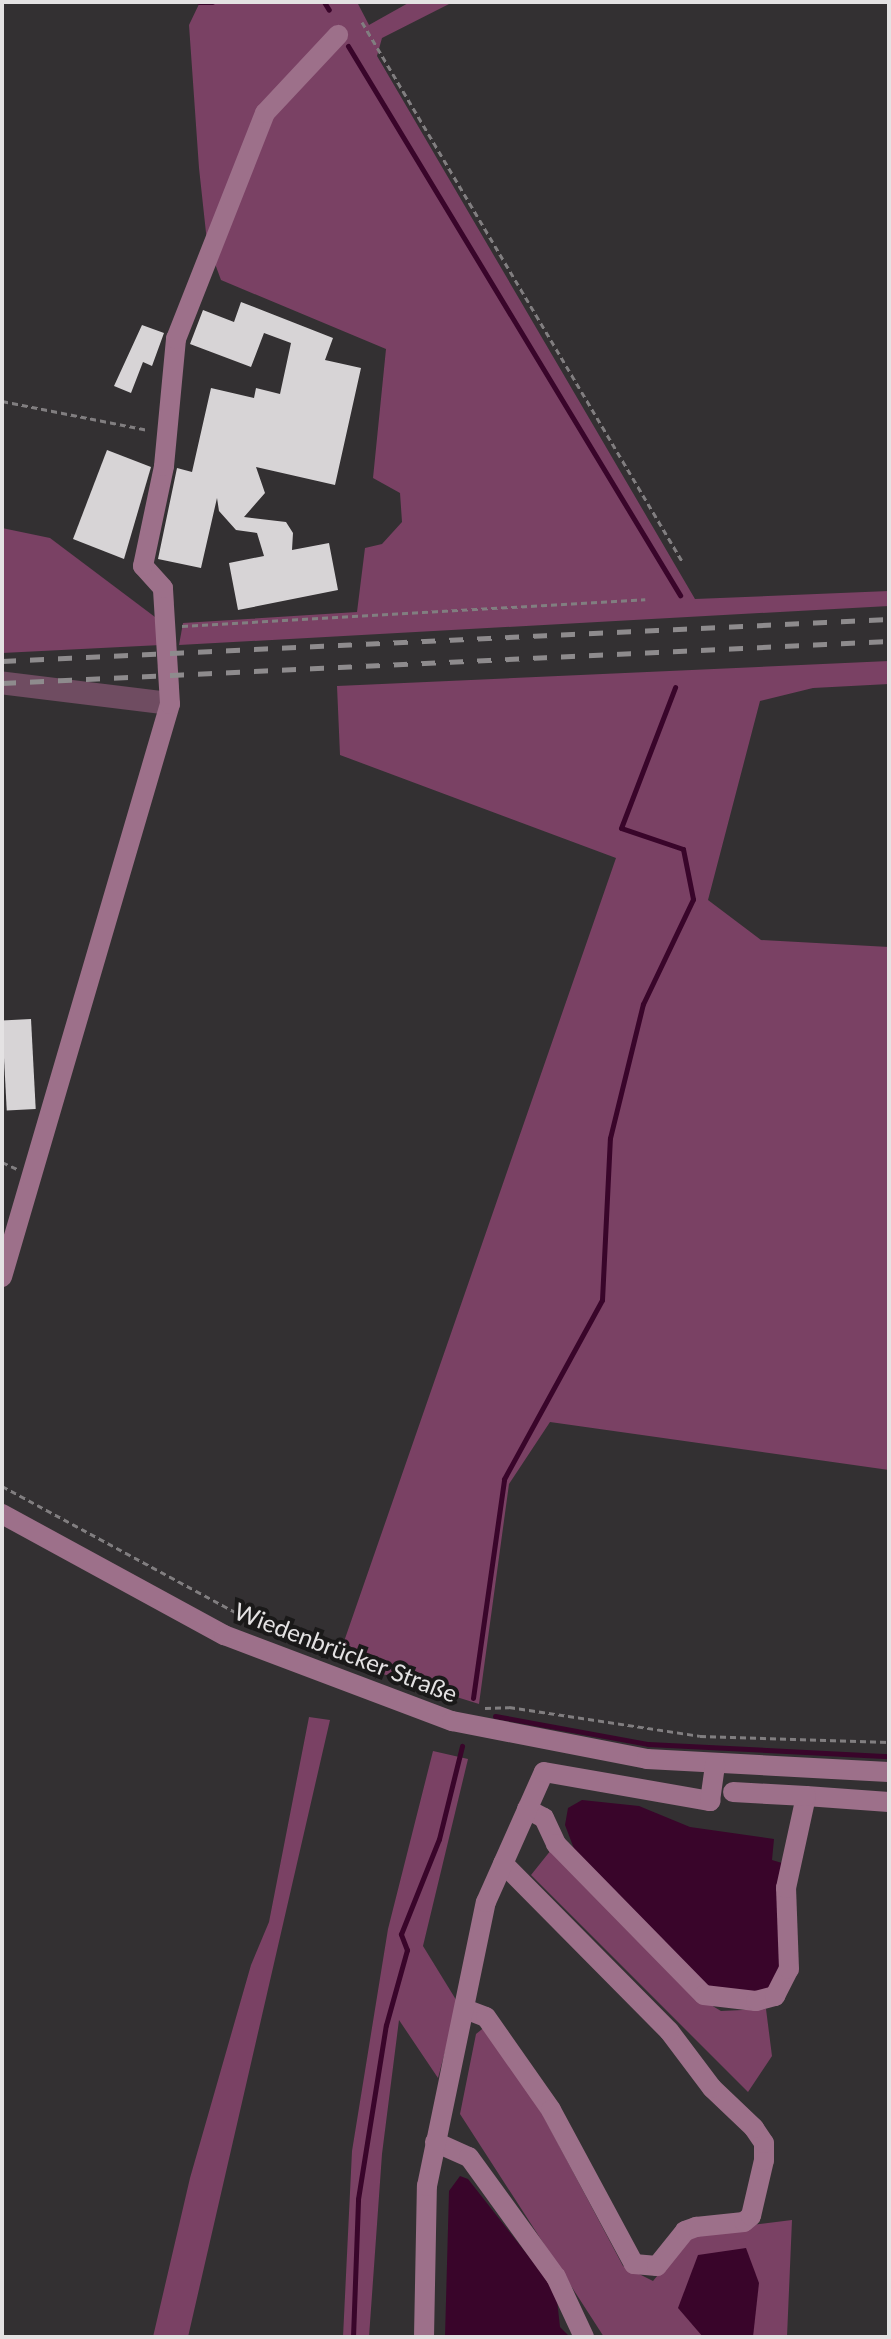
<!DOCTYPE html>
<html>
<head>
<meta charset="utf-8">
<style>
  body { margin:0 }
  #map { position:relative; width:891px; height:2339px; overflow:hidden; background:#333032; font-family:Lato,sans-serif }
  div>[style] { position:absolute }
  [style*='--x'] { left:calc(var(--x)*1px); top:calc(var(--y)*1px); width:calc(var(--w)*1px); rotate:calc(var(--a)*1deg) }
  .green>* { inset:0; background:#6f4c61; transform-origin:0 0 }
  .forest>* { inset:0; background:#7a4164 }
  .water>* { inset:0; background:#39052a }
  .stream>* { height:5px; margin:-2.5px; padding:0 2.5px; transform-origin:2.5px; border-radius:2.5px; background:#39052a }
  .building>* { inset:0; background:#d7d4d6; transform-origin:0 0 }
  .path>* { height:3px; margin-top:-1.5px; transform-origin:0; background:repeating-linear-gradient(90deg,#817e80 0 6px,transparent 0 10px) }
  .minor>* { height:20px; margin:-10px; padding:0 10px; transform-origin:10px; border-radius:10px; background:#9d708a }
  .rail>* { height:5px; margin-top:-2.5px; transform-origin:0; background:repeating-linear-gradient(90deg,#8e8b8d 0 14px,transparent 0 28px) }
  span { translate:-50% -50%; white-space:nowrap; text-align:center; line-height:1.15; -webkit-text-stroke:8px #1a1919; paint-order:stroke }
  .street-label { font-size:24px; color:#e4e2e3 }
  .frame { position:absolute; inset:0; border:4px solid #e4e2e3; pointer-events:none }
</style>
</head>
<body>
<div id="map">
  <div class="green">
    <i style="left:162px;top:691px;width:23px;height:160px;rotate:97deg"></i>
  </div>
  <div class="forest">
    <i style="clip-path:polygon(200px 2px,357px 2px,369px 25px,410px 2px,453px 2px,382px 38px,377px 56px,695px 599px,889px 591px,889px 606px,179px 645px,183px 623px,357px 612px,365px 548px,382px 544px,402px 522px,400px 493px,373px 478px,386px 349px,221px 280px,207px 242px,199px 168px,189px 25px)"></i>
    <i style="clip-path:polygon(2px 528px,50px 538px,159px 620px,161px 645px,2px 653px)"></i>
    <i style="clip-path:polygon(889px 661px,889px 684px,813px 688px,760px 701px,708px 900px,761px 940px,889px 947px,889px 1470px,550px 1422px,509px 1484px,479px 1704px,354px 1665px,340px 1653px,616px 858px,340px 755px,337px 686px)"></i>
    <i style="clip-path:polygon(309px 1717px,330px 1720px,188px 2337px,153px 2337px,190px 2178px,251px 1965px,269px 1922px)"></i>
    <i style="clip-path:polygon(433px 1751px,468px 1759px,423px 1946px,458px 2003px,438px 2078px,399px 2020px,382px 2154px,369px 2337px,343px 2337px,352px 2151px,388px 1929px)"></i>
    <i style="clip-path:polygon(551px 1850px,699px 1998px,721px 2011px,766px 2009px,772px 2056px,748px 2092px,531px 1875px)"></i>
    <i style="clip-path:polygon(486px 2026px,544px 2117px,623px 2266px,653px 2281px,693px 2232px,792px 2220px,787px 2337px,604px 2337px,460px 2114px,476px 2034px)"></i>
  </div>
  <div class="water">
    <i style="clip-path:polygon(582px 1800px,639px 1806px,690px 1827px,774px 1839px,772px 1860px,782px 1863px,783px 1969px,773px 1991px,753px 1996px,708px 1990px,576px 1854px,565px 1825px,568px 1808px)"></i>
    <i style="clip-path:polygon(460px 2176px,468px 2179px,556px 2291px,560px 2327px,570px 2337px,445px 2337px,449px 2191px)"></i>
    <i style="clip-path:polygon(746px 2248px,759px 2283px,753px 2337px,703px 2337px,678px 2308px,698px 2255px)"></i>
  </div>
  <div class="stream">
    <i style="--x:199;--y:2;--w:13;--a:0"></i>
    <i style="--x:324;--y:2;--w:9;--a:58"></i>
    <i style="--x:348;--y:46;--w:642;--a:58.84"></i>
    <i style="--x:473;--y:1698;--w:221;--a:-81.9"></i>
    <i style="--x:504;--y:1479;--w:204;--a:-61.3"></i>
    <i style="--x:602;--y:1300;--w:162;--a:-87.2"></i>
    <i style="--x:610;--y:1138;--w:138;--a:-76.2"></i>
    <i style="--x:643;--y:1004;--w:116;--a:-64.5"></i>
    <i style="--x:693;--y:899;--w:51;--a:-101.3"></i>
    <i style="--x:683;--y:849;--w:65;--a:-161.3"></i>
    <i style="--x:621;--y:828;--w:151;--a:-69"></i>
    <i style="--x:495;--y:1716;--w:156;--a:10.4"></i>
    <i style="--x:648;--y:1744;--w:241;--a:2.9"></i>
    <i style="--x:353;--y:2337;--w:138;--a:-87.9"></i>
    <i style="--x:358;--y:2199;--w:176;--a:-80.9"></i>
    <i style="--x:386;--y:2025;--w:78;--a:-74.4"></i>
    <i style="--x:407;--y:1950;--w:17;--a:-111"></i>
    <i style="--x:401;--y:1934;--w:102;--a:-68.2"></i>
    <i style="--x:439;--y:1839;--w:96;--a:-76.1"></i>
  </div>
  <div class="building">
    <i style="clip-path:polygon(241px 302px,333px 338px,325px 360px,361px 368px,335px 485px,256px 467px,265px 493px,244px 517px,286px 522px,293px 533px,292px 550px,329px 543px,338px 590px,238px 610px,229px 563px,264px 556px,257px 533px,236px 530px,219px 511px,217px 498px,201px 568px,158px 559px,177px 468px,192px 472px,211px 388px,254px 398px,256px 388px,280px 394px,291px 343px,264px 333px,251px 367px,190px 344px,203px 310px,234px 322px)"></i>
    <i style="clip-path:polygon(142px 325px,164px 333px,152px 366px,143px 362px,131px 393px,114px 386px)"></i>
    <i style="clip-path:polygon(107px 450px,151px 467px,124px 559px,73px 539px)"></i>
    <i style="left:31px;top:1019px;width:90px;height:29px;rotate:87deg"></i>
  </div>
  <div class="path">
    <i style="--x:362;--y:22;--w:627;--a:59.3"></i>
    <i style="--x:2;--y:401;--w:149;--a:11.2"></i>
    <i style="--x:182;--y:626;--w:464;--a:-3.3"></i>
    <i style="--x:2;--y:1162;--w:17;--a:25"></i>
    <i style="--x:2;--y:1486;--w:265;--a:28.4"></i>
    <i style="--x:235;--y:1612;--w:79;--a:24.6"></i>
    <i style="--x:485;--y:1708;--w:24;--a:-2"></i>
    <i style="--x:509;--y:1707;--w:193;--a:8.6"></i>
    <i style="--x:700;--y:1736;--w:189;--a:1.8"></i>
  </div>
  <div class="minor">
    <i style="--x:2;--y:1277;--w:597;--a:-73.66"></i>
    <i style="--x:170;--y:704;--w:116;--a:-93.5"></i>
    <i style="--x:163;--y:588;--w:30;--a:-132"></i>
    <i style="--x:143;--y:566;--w:102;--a:-78.1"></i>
    <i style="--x:164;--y:466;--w:128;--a:-84.6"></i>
    <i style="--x:176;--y:339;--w:243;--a:-68.5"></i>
    <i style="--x:265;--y:113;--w:107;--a:-46.9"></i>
    <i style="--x:2;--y:1514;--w:253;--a:28.6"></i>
    <i style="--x:224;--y:1635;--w:244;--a:20.7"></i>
    <i style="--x:452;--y:1721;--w:199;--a:11"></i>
    <i style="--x:647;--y:1759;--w:242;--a:3.1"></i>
    <i style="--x:806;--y:1796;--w:83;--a:4.1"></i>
    <i style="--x:527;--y:1809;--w:19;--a:28"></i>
    <i style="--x:544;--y:1818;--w:29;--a:65"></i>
    <i style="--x:556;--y:1844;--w:211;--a:45.6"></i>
    <i style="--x:704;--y:1995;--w:52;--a:6.6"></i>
    <i style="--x:756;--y:2001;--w:20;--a:-15"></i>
    <i style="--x:775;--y:1996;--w:30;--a:-63"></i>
    <i style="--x:789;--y:1969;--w:81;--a:-92.1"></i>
    <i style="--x:786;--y:1888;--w:94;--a:-77.7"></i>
    <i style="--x:806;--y:1796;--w:73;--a:-176.9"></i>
    <i style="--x:465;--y:2009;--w:22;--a:21"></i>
    <i style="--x:486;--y:2017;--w:113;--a:55"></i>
    <i style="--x:551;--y:2110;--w:175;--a:61.7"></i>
    <i style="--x:634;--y:2264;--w:23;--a:5"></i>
    <i style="--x:657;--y:2266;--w:45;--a:-51.3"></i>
    <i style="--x:685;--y:2231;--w:12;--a:-20"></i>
    <i style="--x:696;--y:2227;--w:48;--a:-5.9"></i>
    <i style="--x:744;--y:2222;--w:9;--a:-41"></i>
    <i style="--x:751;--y:2216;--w:57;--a:-76.9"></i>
    <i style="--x:764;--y:2160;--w:17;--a:-90"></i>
    <i style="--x:764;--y:2143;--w:18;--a:-124"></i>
    <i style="--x:754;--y:2128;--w:58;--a:-136.4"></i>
    <i style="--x:712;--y:2088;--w:71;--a:-127"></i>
    <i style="--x:669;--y:2031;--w:236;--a:-134.7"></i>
    <i style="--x:435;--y:2142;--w:37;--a:24"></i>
    <i style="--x:469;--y:2157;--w:148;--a:54.1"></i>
    <i style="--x:556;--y:2277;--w:66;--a:65"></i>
    <i style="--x:424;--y:2337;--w:151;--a:-88.9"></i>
    <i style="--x:427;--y:2186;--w:290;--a:-78.3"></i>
    <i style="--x:486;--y:1902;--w:142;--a:-66"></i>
    <i style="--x:544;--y:1772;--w:169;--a:9.9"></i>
    <i style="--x:710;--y:1801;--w:37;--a:-82"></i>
  </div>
  <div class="rail">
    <i style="--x:2;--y:661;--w:888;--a:-2.71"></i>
    <i style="--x:2;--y:683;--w:888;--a:-2.71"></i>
  </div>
  <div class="street-label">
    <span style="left:346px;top:1652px;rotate:21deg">Wiedenbrücker Straße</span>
  </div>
  <div class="frame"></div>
</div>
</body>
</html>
